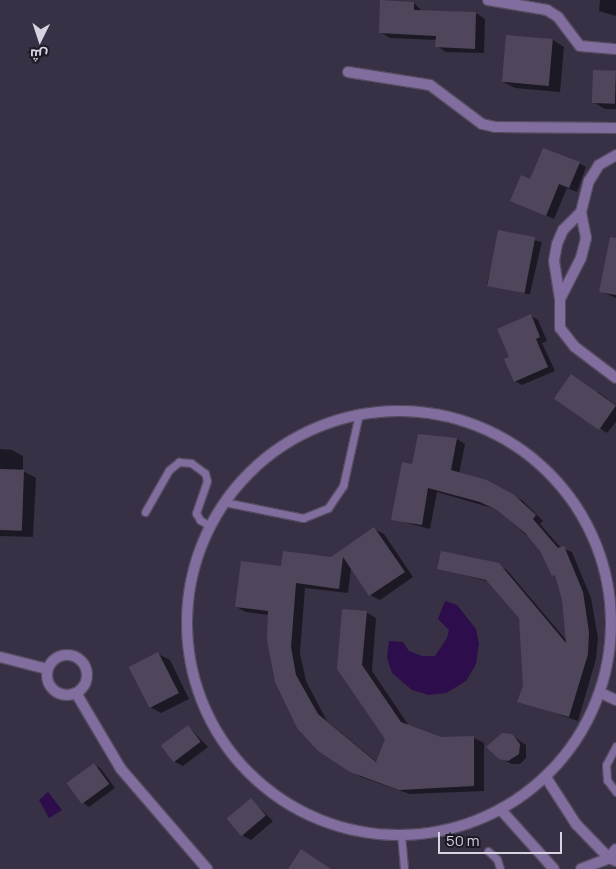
<!DOCTYPE html>
<html>
<head>
<meta charset="utf-8">
<style>
  body { margin:0 }
  #map { position:relative; width:616px; height:869px; overflow:hidden; background:#383045; font-family:Manrope,Cairo,sans-serif }
  div>[style] { position:absolute }
  [style*='--x'] { left:calc(var(--x)*1px); top:calc(var(--y)*1px); width:calc(var(--w)*1px); rotate:calc(var(--a)*1deg) }
  .water>* { inset:0; background:#2d0d4c }
  .shadow>* { inset:0; background:#0007; transform-origin:0 0 }
  .building>* { inset:0; background:#4f465c; transform-origin:0 0 }
  .roads { filter:drop-shadow(1px 0 #554d61) drop-shadow(-1px 0 #554d61) drop-shadow(0 1px #554d61) drop-shadow(0 -1px #554d61) }
  .service>* { height:7px; margin:-3.5px; padding:0 3.5px; transform-origin:3.5px; border-radius:3.5px; background:#816e9e }
  .minor>* { height:10px; margin:-5px; padding:0 5px; transform-origin:5px; border-radius:5px; background:#816e9e }
  .minor>.ring { margin:-5px; padding:0; box-sizing:content-box; background:none; border:10px solid #816e9e; border-radius:50% }
  span { translate:-50% -50%; white-space:nowrap; text-align:center; line-height:1.15; -webkit-text-stroke:4px #1e1a24; paint-order:stroke }
  .north { position:absolute; left:15px; top:15px; width:50px; height:50px; -webkit-text-stroke:4px #1e1a24; paint-order:stroke; rotate:184deg; font-size:14px; font-weight:700; line-height:20px; text-align:center; color:#d8d3e1 }
  .north::after { content:''; display:block; margin:auto; width:18px; height:22px; background:#d8d3e1; clip-path:polygon(50% 0,100% 100%,50% 72%,0 100%) }
  .scale { position:absolute; left:438px; top:832px; width:124px; height:22px; box-sizing:border-box; border:2px solid #d8d3e1; border-top:0; padding-left:6px; font-size:15px; line-height:18px; white-space:nowrap; color:#d8d3e1; -webkit-text-stroke:4px #1e1a24; paint-order:stroke }
</style>
</head>
<body>
<div id="map">
  <div class="water">
    <i style="clip-path:polygon(445px 601px,457px 605px,476px 629px,479px 644px,476px 664px,466px 681px,446px 693px,429px 695px,412px 690px,392px 673px,387px 658px,389px 641px,403px 642px,409px 651px,422px 656px,435px 656px,447px 638px,449px 630px,438px 619px)"></i>
    <i style="clip-path:polygon(48px 792px,62px 810px,49px 818px,39px 800px)"></i>
  </div>
  <div class="shadow">
    <i style="clip-path:polygon(600px 0,616px 0,616px 16px,599px 11px)"></i>
    <i style="clip-path:polygon(414px 3px,423px 12px,476px 13px,485px 19px,484px 53px,446px 52px,437px 46px,437px 40px,390px 38px,380px 32px)"></i>
    <i style="clip-path:polygon(507px 36px,553px 40px,564px 47px,560px 92px,515px 88px,503px 82px)"></i>
    <i style="clip-path:polygon(616px 72px,616px 109px,605px 109px,593px 102px)"></i>
    <i style="clip-path:polygon(579px 163px,586px 167px,577px 192px,567px 188px,554px 219px,512px 201px,531px 181px)"></i>
    <i style="left:499px;top:232px;width:44px;height:54px;rotate:13deg"></i>
    <i style="clip-path:polygon(616px 251px,616px 298px,600px 291px)"></i>
    <i style="clip-path:polygon(531px 316px,538px 320px,547px 341px,542px 343px,555px 371px,522px 385px,515px 381px,511px 358px)"></i>
    <i style="clip-path:polygon(598px 392px,616px 405px,616px 422px,607px 433px,554px 397px)"></i>
    <i style="clip-path:polygon(457px 439px,465px 444px,459px 474px,522px 500px,543px 521px,540px 524px,561px 548px,572px 552px,591px 598px,598px 638px,596px 659px,578px 721px,519px 701px,524px 686px,520px 618px,490px 582px,438px 568px,498px 565px,507px 570px,567px 641px,564px 600px,557px 578px,542px 550px,499px 510px,437px 492px,430px 529px,393px 519px,413px 465px)"></i>
    <i style="clip-path:polygon(0 449px,12px 450px,23px 456px,23px 471px,36px 478px,33px 537px,0 536px)"></i>
    <i style="clip-path:polygon(374px 529px,384px 534px,413px 577px,380px 600px,370px 595px,351px 568px,348px 593px,305px 588px,300px 653px,306px 681px,327px 721px,377px 762px,386px 739px,338px 668px,366px 612px,376px 618px,372px 671px,409px 726px,441px 738px,474px 738px,484px 743px,484px 791px,410px 794px,361px 777px,319px 750px,269px 615px,246px 612px,236px 607px,282px 567px,331px 558px)"></i>
    <i style="clip-path:polygon(158px 654px,170px 660px,189px 699px,161px 713px,150px 707px)"></i>
    <i style="clip-path:polygon(188px 726px,208px 747px,183px 766px,175px 762px)"></i>
    <i style="clip-path:polygon(511px 735px,526px 745px,526px 758px,520px 764px,512px 764px,504px 760px)"></i>
    <i style="clip-path:polygon(94px 764px,101px 769px,115px 788px,89px 807px,82px 802px)"></i>
    <i style="clip-path:polygon(251px 800px,273px 821px,251px 840px,243px 836px)"></i>
  </div>
  <div class="building">
    <i style="clip-path:polygon(380px 0,414px 2px,414px 10px,476px 12px,475px 49px,435px 47px,436px 36px,379px 33px)"></i>
    <i style="left:506px;top:35px;width:47px;height:47px;rotate:5deg"></i>
    <i style="left:593px;top:70px;width:23px;height:33px;rotate:2deg"></i>
    <i style="clip-path:polygon(543px 148px,580px 162px,569px 188px,559px 184px,546px 216px,510px 201px,521px 175px,530px 179px)"></i>
    <i style="left:498px;top:230px;width:38px;height:57px;rotate:11deg"></i>
    <i style="clip-path:polygon(610px 237px,616px 238px,616px 295px,599px 292px)"></i>
    <i style="clip-path:polygon(531px 314px,540px 337px,536px 339px,548px 367px,514px 382px,504px 359px,509px 357px,497px 329px)"></i>
    <i style="left:571px;top:374px;width:55px;height:30px;rotate:35deg"></i>
    <i style="clip-path:polygon(418px 434px,457px 438px,451px 470px,487px 480px,513px 494px,536px 515px,533px 519px,558px 548px,564px 546px,583px 592px,589px 632px,588px 654px,569px 717px,517px 702px,523px 686px,519px 618px,486px 580px,437px 569px,441px 551px,499px 563px,566px 643px,562px 600px,555px 575px,552px 576px,540px 551px,525px 533px,497px 510px,480px 502px,428px 488px,422px 525px,391px 520px,402px 462px,412px 464px)"></i>
    <i style="left:0;top:469px;width:24px;height:61px;rotate:2deg"></i>
    <i style="clip-path:polygon(374px 527px,405px 572px,369px 596px,343px 557px,339px 589px,296px 583px,291px 647px,296px 675px,318px 714px,376px 762px,385px 739px,337px 669px,342px 609px,367px 611px,362px 665px,401px 722px,441px 737px,474px 736px,474px 786px,399px 790px,350px 772px,318px 751px,297px 728px,275px 682px,267px 640px,268px 611px,235px 607px,241px 561px,281px 566px,283px 551px,331px 557px)"></i>
    <i style="left:158px;top:652px;width:46px;height:33px;rotate:63deg"></i>
    <i style="left:188px;top:725px;width:21px;height:34px;rotate:53deg"></i>
    <i style="clip-path:polygon(502px 733px,512px 734px,520px 744px,519px 754px,508px 761px,499px 759px,486px 747px)"></i>
    <i style="left:94px;top:763px;width:26px;height:34px;rotate:54deg"></i>
    <i style="left:251px;top:798px;width:23px;height:32px;rotate:50deg"></i>
    <i style="clip-path:polygon(301px 849px,331px 869px,288px 869px)"></i>
  </div>
  <div class="roads">
    <div class="service">
      <i style="--x:224;--y:502;--w:81;--a:11.4"></i>
      <i style="--x:303;--y:518;--w:27;--a:-22"></i>
      <i style="--x:328;--y:508;--w:27;--a:-56"></i>
      <i style="--x:343;--y:486;--w:74;--a:-77.5"></i>
      <i style="--x:145;--y:512;--w:48;--a:-60.3"></i>
      <i style="--x:169;--y:470;--w:13;--a:-39"></i>
      <i style="--x:179;--y:462;--w:12;--a:5"></i>
      <i style="--x:191;--y:463;--w:17;--a:36"></i>
      <i style="--x:205;--y:473;--w:8;--a:76"></i>
      <i style="--x:207;--y:481;--w:34;--a:109"></i>
      <i style="--x:196;--y:513;--w:8;--a:60"></i>
      <i style="--x:200;--y:520;--w:12;--a:31"></i>
      <i style="--x:616;--y:746;--w:21;--a:118"></i>
      <i style="--x:606;--y:765;--w:15;--a:86"></i>
      <i style="--x:607;--y:780;--w:15;--a:53"></i>
      <i style="--x:401;--y:834;--w:35;--a:85"></i>
      <i style="--x:488;--y:851;--w:12;--a:42"></i>
      <i style="--x:497;--y:859;--w:10;--a:73"></i>
    </div>
    <div class="minor">
      <i style="--x:488;--y:0;--w:60;--a:9.6"></i>
      <i style="--x:547;--y:10;--w:13;--a:32"></i>
      <i style="--x:558;--y:17;--w:36;--a:53"></i>
      <i style="--x:580;--y:46;--w:36;--a:5"></i>
      <i style="--x:348;--y:72;--w:83;--a:9"></i>
      <i style="--x:430;--y:85;--w:65;--a:36.9"></i>
      <i style="--x:482;--y:124;--w:13;--a:13"></i>
      <i style="--x:495;--y:127;--w:121;--a:0.5"></i>
      <i style="--x:581;--y:212;--w:25;--a:135"></i>
      <i style="--x:563;--y:230;--w:15;--a:113"></i>
      <i style="--x:557;--y:244;--w:17;--a:100"></i>
      <i style="--x:554;--y:261;--w:38;--a:81"></i>
      <i style="--x:560;--y:299;--w:29;--a:90"></i>
      <i style="--x:560;--y:328;--w:24;--a:52"></i>
      <i style="--x:575;--y:347;--w:51;--a:37.1"></i>
      <i style="--x:560;--y:299;--w:46;--a:-62.9"></i>
      <i style="--x:581;--y:258;--w:21;--a:-76"></i>
      <i style="--x:586;--y:238;--w:26;--a:-101"></i>
      <i style="--x:581;--y:212;--w:32;--a:-76"></i>
      <i style="--x:589;--y:181;--w:19;--a:-58"></i>
      <i style="--x:599;--y:165;--w:20;--a:-30"></i>
      <i class="ring" style="left:187px;top:411px;width:414px;height:414px"></i>
      <i class="ring" style="left:47px;top:655px;width:30px;height:30px"></i>
      <i style="--x:0;--y:657;--w:49;--a:14.3"></i>
      <i style="--x:76;--y:693;--w:88;--a:59.4"></i>
      <i style="--x:121;--y:769;--w:132;--a:49.3"></i>
      <i style="--x:601;--y:693;--w:17;--a:25"></i>
      <i style="--x:547;--y:779;--w:54;--a:57.2"></i>
      <i style="--x:576;--y:824;--w:47;--a:45.9"></i>
      <i style="--x:609;--y:858;--w:8;--a:23"></i>
      <i style="--x:501;--y:810;--w:79;--a:48.1"></i>
      <i style="--x:581;--y:869;--w:30;--a:-21"></i>
      <i style="--x:609;--y:858;--w:11;--a:-52"></i>
    </div>
  </div>
  <div class="north">ش</div>
  <div class="scale">50 m</div>
</div>
</body>
</html>
